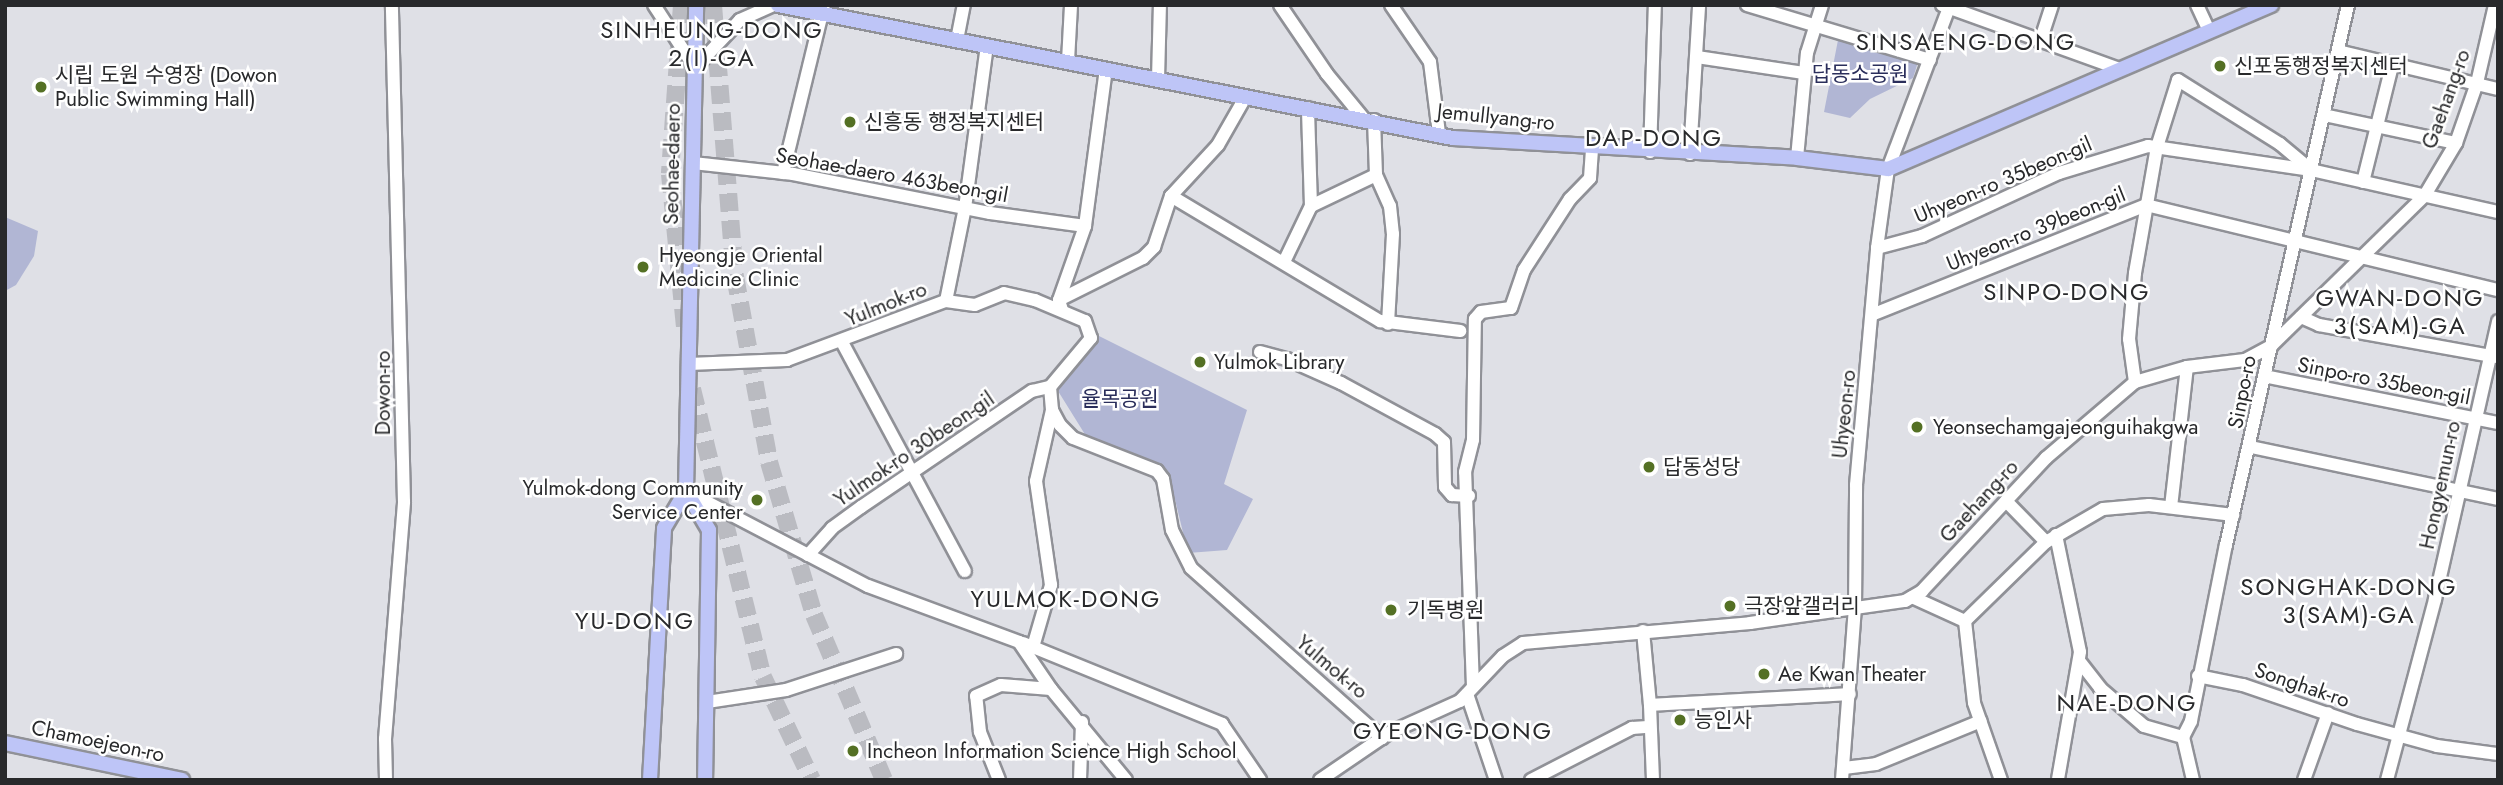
<!DOCTYPE html>
<html>
<head>
<meta charset="utf-8">
<style>
  body { margin:0 }
  #map { position:relative; width:2503px; height:785px; overflow:hidden; background:#dfe0e6; font-family:Jost,"Noto Sans KR",sans-serif }
  div>[style] { position:absolute }
  [style*='--x'] { left:calc(var(--x)*1px); top:calc(var(--y)*1px); width:calc(var(--w)*1px); rotate:calc(var(--a)*1deg) }
  .green>* { inset:0; background:#b1b6d4 }
  .highway-tunnel>* { height:18px; margin-top:-9px; transform-origin:0; background:repeating-linear-gradient(90deg,#babbc1 0 18px,transparent 0 27px) }
  .roads { filter:drop-shadow(2px 0 #909197) drop-shadow(-2px 0 #909197) drop-shadow(0 2px #909197) drop-shadow(0 -2px #909197) }
  .minor>* { height:12px; margin:-6px; padding:0 6px; transform-origin:6px; border-radius:6px; background:#fff }
  .major>* { height:14px; margin:-7px; padding:0 7px; transform-origin:7px; border-radius:7px; background:#bec5f7 }
  .rail>* { height:3.5px; margin-top:-1.75px; transform-origin:0; background:repeating-linear-gradient(90deg,#898a8e 0 12px,transparent 0 24px) }
  .dots>* { width:19px; height:19px; translate:-50% -50%; box-sizing:border-box; border:4px solid #fff; border-radius:50% }
  span { translate:-50% -50%; white-space:nowrap; text-align:center; line-height:1.15; -webkit-text-stroke:5px #fff; paint-order:stroke }
  .poi-label { font-size:21px; color:#28292b }
  .left { translate:0 -50%; text-align:left }
  .right { translate:-100% -50%; text-align:right }
  .park-label { font-size:21px; color:#2a2e5b }
  .street-label { font-size:21px; color:#28292b }
  .quarter-label { font-size:24px; color:#28292b; letter-spacing:2px }
  .frame { position:absolute; inset:0; border:7px solid #28292b; pointer-events:none }
</style>
</head>
<body>
<div id="map">
  <div class="green">
    <i style="clip-path:polygon(1838px 40px,1918px 62px,1913px 78px,1870px 99px,1850px 118px,1824px 112px)"></i>
    <i style="clip-path:polygon(5px 217px,38px 231px,34px 256px,16px 285px,5px 291px)"></i>
    <i style="clip-path:polygon(1099px 336px,1247px 410px,1224px 484px,1253px 499px,1227px 550px,1188px 553px,1171px 483px,1161px 464px,1086px 436px,1058px 391px)"></i>
  </div>
  <div class="highway-tunnel">
    <i style="--x:682;--y:5;--w:169;--a:94.1"></i>
    <i style="--x:670;--y:174;--w:153;--a:84.4"></i>
    <i style="--x:713;--y:5;--w:272;--a:85.4"></i>
    <i style="--x:735;--y:276;--w:189;--a:79.6"></i>
    <i style="--x:769;--y:462;--w:159;--a:73.6"></i>
    <i style="--x:814;--y:615;--w:179;--a:67"></i>
    <i style="--x:692;--y:389;--w:297;--a:76.2"></i>
    <i style="--x:763;--y:677;--w:114;--a:64.6"></i>
  </div>
  <div class="roads">
    <div class="minor">
      <i style="--x:654;--y:5;--w:75;--a:56.9"></i>
      <i style="--x:695;--y:68;--w:66;--a:-46.8"></i>
      <i style="--x:740;--y:20;--w:36;--a:-24"></i>
      <i style="--x:1280;--y:5;--w:83;--a:55.7"></i>
      <i style="--x:1327;--y:74;--w:58;--a:50.6"></i>
      <i style="--x:1391;--y:5;--w:69;--a:55.6"></i>
      <i style="--x:1430;--y:62;--w:72;--a:82.8"></i>
      <i style="--x:1747;--y:5;--w:191;--a:16.7"></i>
      <i style="--x:1942;--y:5;--w:189;--a:19.8"></i>
      <i style="--x:2197;--y:5;--w:29;--a:65"></i>
      <i style="--x:957;--y:40;--w:36;--a:-79"></i>
      <i style="--x:2040;--y:42;--w:39;--a:-72"></i>
      <i style="--x:2338;--y:51;--w:164;--a:13.4"></i>
      <i style="--x:1697;--y:57;--w:108;--a:8.5"></i>
      <i style="--x:1068;--y:61;--w:56;--a:-86.9"></i>
      <i style="--x:1158;--y:79;--w:74;--a:-88.5"></i>
      <i style="--x:2324;--y:115;--w:135;--a:12"></i>
      <i style="--x:1374;--y:120;--w:55;--a:87.9"></i>
      <i style="--x:1650;--y:152;--w:147;--a:-88.1"></i>
      <i style="--x:1690;--y:154;--w:149;--a:-86.5"></i>
      <i style="--x:1797;--y:158;--w:105;--a:-84.6"></i>
      <i style="--x:1807;--y:53;--w:50;--a:-72.6"></i>
      <i style="--x:693;--y:163;--w:101;--a:6.3"></i>
      <i style="--x:793;--y:174;--w:201;--a:11.2"></i>
      <i style="--x:990;--y:213;--w:96;--a:7.8"></i>
      <i style="--x:783;--y:173;--w:173;--a:-76.3"></i>
      <i style="--x:2363;--y:182;--w:120;--a:-76"></i>
      <i style="--x:1171;--y:196;--w:244;--a:30.9"></i>
      <i style="--x:1380;--y:321;--w:81;--a:7.1"></i>
      <i style="--x:1311;--y:206;--w:72;--a:-25.5"></i>
      <i style="--x:1376;--y:175;--w:34;--a:66"></i>
      <i style="--x:1390;--y:206;--w:28;--a:84"></i>
      <i style="--x:1393;--y:234;--w:90;--a:93.2"></i>
      <i style="--x:1877;--y:248;--w:47;--a:-14.9"></i>
      <i style="--x:1922;--y:236;--w:151;--a:-24.7"></i>
      <i style="--x:2059;--y:173;--w:93;--a:-16.9"></i>
      <i style="--x:2148;--y:146;--w:165;--a:8.4"></i>
      <i style="--x:2311;--y:170;--w:192;--a:12.7"></i>
      <i style="--x:1284;--y:262;--w:62;--a:-64.3"></i>
      <i style="--x:1311;--y:206;--w:98;--a:-91.8"></i>
      <i style="--x:1059;--y:300;--w:78;--a:-70.6"></i>
      <i style="--x:1085;--y:226;--w:158;--a:-82.4"></i>
      <i style="--x:946;--y:301;--w:95;--a:-78.5"></i>
      <i style="--x:965;--y:208;--w:163;--a:-82.3"></i>
      <i style="--x:1062;--y:310;--w:10;--a:-107"></i>
      <i style="--x:1059;--y:300;--w:94;--a:-26.6"></i>
      <i style="--x:1143;--y:258;--w:16;--a:-45"></i>
      <i style="--x:1154;--y:247;--w:54;--a:-71.6"></i>
      <i style="--x:1171;--y:196;--w:69;--a:-47.3"></i>
      <i style="--x:1218;--y:145;--w:56;--a:-60.3"></i>
      <i style="--x:1874;--y:314;--w:293;--a:-21.8"></i>
      <i style="--x:2146;--y:205;--w:362;--a:13.6"></i>
      <i style="--x:2301;--y:317;--w:20;--a:24"></i>
      <i style="--x:2319;--y:325;--w:180;--a:10.2"></i>
      <i style="--x:842;--y:342;--w:260;--a:61.8"></i>
      <i style="--x:1260;--y:352;--w:28;--a:15"></i>
      <i style="--x:1287;--y:359;--w:59;--a:24"></i>
      <i style="--x:1341;--y:383;--w:107;--a:28.5"></i>
      <i style="--x:1435;--y:434;--w:12;--a:42"></i>
      <i style="--x:1444;--y:442;--w:45;--a:88.7"></i>
      <i style="--x:1445;--y:487;--w:11;--a:49"></i>
      <i style="--x:1452;--y:495;--w:17;--a:3"></i>
      <i style="--x:689;--y:364;--w:98;--a:-2.3"></i>
      <i style="--x:787;--y:360;--w:170;--a:-20.4"></i>
      <i style="--x:946;--y:301;--w:29;--a:8"></i>
      <i style="--x:975;--y:305;--w:31;--a:-22"></i>
      <i style="--x:1004;--y:293;--w:32;--a:13"></i>
      <i style="--x:1035;--y:300;--w:54;--a:22.8"></i>
      <i style="--x:1085;--y:321;--w:18;--a:71"></i>
      <i style="--x:1091;--y:338;--w:64;--a:129.9"></i>
      <i style="--x:1050;--y:387;--w:23;--a:85"></i>
      <i style="--x:1052;--y:410;--w:17;--a:62"></i>
      <i style="--x:1060;--y:425;--w:18;--a:45"></i>
      <i style="--x:1073;--y:438;--w:90;--a:21.4"></i>
      <i style="--x:1157;--y:471;--w:10;--a:53"></i>
      <i style="--x:1163;--y:479;--w:52;--a:80"></i>
      <i style="--x:1172;--y:530;--w:42;--a:63.4"></i>
      <i style="--x:1191;--y:568;--w:256;--a:41.7"></i>
      <i style="--x:2264;--y:376;--w:239;--a:11.4"></i>
      <i style="--x:2135;--y:382;--w:43;--a:-97.9"></i>
      <i style="--x:2129;--y:339;--w:66;--a:-84.8"></i>
      <i style="--x:2135;--y:273;--w:128;--a:-80.1"></i>
      <i style="--x:2157;--y:147;--w:70;--a:-72.6"></i>
      <i style="--x:2178;--y:80;--w:120;--a:32.1"></i>
      <i style="--x:2280;--y:144;--w:40;--a:40"></i>
      <i style="--x:2251;--y:447;--w:252;--a:11.9"></i>
      <i style="--x:686;--y:491;--w:205;--a:27.6"></i>
      <i style="--x:868;--y:586;--w:161;--a:20.3"></i>
      <i style="--x:1019;--y:642;--w:57;--a:55.8"></i>
      <i style="--x:1051;--y:689;--w:118;--a:50.5"></i>
      <i style="--x:2006;--y:501;--w:57;--a:45.7"></i>
      <i style="--x:2171;--y:507;--w:141;--a:-83.5"></i>
      <i style="--x:2056;--y:535;--w:119;--a:78.4"></i>
      <i style="--x:2080;--y:652;--w:130;--a:99.8"></i>
      <i style="--x:808;--y:555;--w:36;--a:-48"></i>
      <i style="--x:832;--y:528;--w:36;--a:-36"></i>
      <i style="--x:861;--y:507;--w:207;--a:-34.2"></i>
      <i style="--x:1032;--y:391;--w:18;--a:-13"></i>
      <i style="--x:1912;--y:597;--w:58;--a:24.4"></i>
      <i style="--x:1965;--y:621;--w:113;--a:-44.3"></i>
      <i style="--x:2046;--y:542;--w:66;--a:-30.1"></i>
      <i style="--x:2103;--y:509;--w:46;--a:-5"></i>
      <i style="--x:2149;--y:505;--w:85;--a:6.8"></i>
      <i style="--x:1965;--y:621;--w:82;--a:83.7"></i>
      <i style="--x:1974;--y:703;--w:82;--a:70.7"></i>
      <i style="--x:1643;--y:631;--w:74;--a:84.6"></i>
      <i style="--x:1023;--y:643;--w:215;--a:22.1"></i>
      <i style="--x:1222;--y:724;--w:68;--a:55.8"></i>
      <i style="--x:1033;--y:647;--w:65;--a:-73.8"></i>
      <i style="--x:1051;--y:585;--w:105;--a:-98.2"></i>
      <i style="--x:1036;--y:481;--w:73;--a:-77.3"></i>
      <i style="--x:2080;--y:662;--w:33;--a:52"></i>
      <i style="--x:2100;--y:688;--w:58;--a:40.8"></i>
      <i style="--x:2144;--y:726;--w:41;--a:15.8"></i>
      <i style="--x:2198;--y:676;--w:46;--a:11.3"></i>
      <i style="--x:2243;--y:685;--w:120;--a:18.9"></i>
      <i style="--x:2357;--y:724;--w:83;--a:15.4"></i>
      <i style="--x:2437;--y:746;--w:62;--a:7.5"></i>
      <i style="--x:1473;--y:687;--w:215;--a:-92.1"></i>
      <i style="--x:1465;--y:472;--w:33;--a:-76"></i>
      <i style="--x:1473;--y:440;--w:121;--a:-89.1"></i>
      <i style="--x:1475;--y:319;--w:9;--a:-49"></i>
      <i style="--x:1481;--y:312;--w:30;--a:-8"></i>
      <i style="--x:1511;--y:308;--w:40;--a:-71.1"></i>
      <i style="--x:1524;--y:270;--w:85;--a:-57.1"></i>
      <i style="--x:1570;--y:199;--w:29;--a:-46"></i>
      <i style="--x:1590;--y:178;--w:30;--a:-86"></i>
      <i style="--x:1467;--y:694;--w:91;--a:71.4"></i>
      <i style="--x:707;--y:702;--w:80;--a:-8.6"></i>
      <i style="--x:786;--y:690;--w:116;--a:-18.1"></i>
      <i style="--x:1844;--y:768;--w:32;--a:-7"></i>
      <i style="--x:1876;--y:764;--w:113;--a:-22.3"></i>
      <i style="--x:386;--y:780;--w:41;--a:-91.4"></i>
      <i style="--x:385;--y:739;--w:238;--a:-85.4"></i>
      <i style="--x:404;--y:502;--w:497;--a:-91.4"></i>
      <i style="--x:999;--y:780;--w:52;--a:-111.6"></i>
      <i style="--x:980;--y:732;--w:36;--a:-96"></i>
      <i style="--x:976;--y:696;--w:27;--a:-24"></i>
      <i style="--x:1001;--y:685;--w:50;--a:4.6"></i>
      <i style="--x:1080;--y:780;--w:58;--a:-88"></i>
      <i style="--x:1320;--y:780;--w:83;--a:-34.3"></i>
      <i style="--x:1389;--y:733;--w:78;--a:-24.3"></i>
      <i style="--x:1460;--y:701;--w:62;--a:-46.3"></i>
      <i style="--x:1503;--y:656;--w:24;--a:-33"></i>
      <i style="--x:1523;--y:643;--w:228;--a:-5"></i>
      <i style="--x:1750;--y:623;--w:157;--a:-8.1"></i>
      <i style="--x:1905;--y:601;--w:20;--a:-30"></i>
      <i style="--x:1922;--y:591;--w:182;--a:-47"></i>
      <i style="--x:2046;--y:458;--w:117;--a:-40.5"></i>
      <i style="--x:2135;--y:382;--w:54;--a:-16.1"></i>
      <i style="--x:2187;--y:367;--w:58;--a:-6.9"></i>
      <i style="--x:2245;--y:360;--w:30;--a:-28"></i>
      <i style="--x:2271;--y:346;--w:216;--a:-44.4"></i>
      <i style="--x:2425;--y:195;--w:61;--a:-59.2"></i>
      <i style="--x:2456;--y:143;--w:64;--a:-70.7"></i>
      <i style="--x:2477;--y:83;--w:80;--a:-77"></i>
      <i style="--x:1531;--y:780;--w:114;--a:-27.2"></i>
      <i style="--x:1632;--y:728;--w:16;--a:-4"></i>
      <i style="--x:1653;--y:780;--w:75;--a:-92.3"></i>
      <i style="--x:1650;--y:705;--w:200;--a:-3.1"></i>
      <i style="--x:1842;--y:780;--w:171;--a:-85.7"></i>
      <i style="--x:1855;--y:609;--w:124;--a:-89.5"></i>
      <i style="--x:1856;--y:485;--w:238;--a:-84.9"></i>
      <i style="--x:1877;--y:248;--w:80;--a:-82.1"></i>
      <i style="--x:1888;--y:169;--w:175;--a:-69.3"></i>
      <i style="--x:2193;--y:780;--w:44;--a:-103.1"></i>
      <i style="--x:2183;--y:737;--w:18;--a:-63"></i>
      <i style="--x:2191;--y:721;--w:179;--a:-78.8"></i>
      <i style="--x:2226;--y:545;--w:554;--a:-77.27"></i>
      <i style="--x:2304;--y:780;--w:71;--a:-70.3"></i>
      <i style="--x:2387;--y:780;--w:187;--a:-75.1"></i>
      <i style="--x:2435;--y:599;--w:285;--a:-77.2"></i>
    </div>
    <div class="major">
      <i style="--x:778;--y:5;--w:688;--a:11.15"></i>
      <i style="--x:1453;--y:138;--w:345;--a:3.3"></i>
      <i style="--x:1797;--y:158;--w:92;--a:6.9"></i>
      <i style="--x:1888;--y:169;--w:417;--a:-23.2"></i>
      <i style="--x:686;--y:491;--w:45;--a:59.5"></i>
      <i style="--x:709;--y:530;--w:250;--a:90.9"></i>
      <i style="--x:5;--y:743;--w:181;--a:11.8"></i>
      <i style="--x:650;--y:780;--w:252;--a:-86.8"></i>
      <i style="--x:664;--y:528;--w:43;--a:-59.3"></i>
      <i style="--x:686;--y:491;--w:486;--a:-88.8"></i>
    </div>
  </div>
  <div class="rail">
    <i style="--x:5;--y:780;--w:2;--a:0"></i>
  </div>
  <div class="dots">
    <i style="left:2220px;top:66px;background:#547024"></i>
    <i style="left:41px;top:87px;background:#547024"></i>
    <i style="left:850px;top:122px;background:#547024"></i>
    <i style="left:643px;top:267px;background:#547024"></i>
    <i style="left:1200px;top:362px;background:#547024"></i>
    <i style="left:1917px;top:427px;background:#547024"></i>
    <i style="left:1649px;top:467px;background:#547024"></i>
    <i style="left:757px;top:500px;background:#547024"></i>
    <i style="left:1730px;top:606px;background:#547024"></i>
    <i style="left:1391px;top:610px;background:#547024"></i>
    <i style="left:1764px;top:674px;background:#547024"></i>
    <i style="left:1680px;top:720px;background:#547024"></i>
    <i style="left:853px;top:751px;background:#547024"></i>
  </div>
  <div class="poi-label">
    <span class="left" style="left:2234px;top:66px">신포동행정복지센터</span>
    <span class="left" style="left:55px;top:87px">시립 도원 수영장 (Dowon<br>Public Swimming Hall)</span>
    <span class="left" style="left:864px;top:122px">신흥동 행정복지센터</span>
    <span class="left" style="left:659px;top:267px">Hyeongje Oriental<br>Medicine Clinic</span>
    <span class="left" style="left:1214px;top:362px">Yulmok Library</span>
    <span class="left" style="left:1933px;top:427px">Yeonsechamgajeonguihakgwa</span>
    <span class="left" style="left:1663px;top:467px">답동성당</span>
    <span class="right" style="left:743px;top:500px">Yulmok-dong Community<br>Service Center</span>
    <span class="left" style="left:1744px;top:606px">극장앞갤러리</span>
    <span class="left" style="left:1407px;top:610px">기독병원</span>
    <span class="left" style="left:1778px;top:674px">Ae Kwan Theater</span>
    <span class="left" style="left:1694px;top:720px">능인사</span>
    <span class="left" style="left:867px;top:751px">Incheon Information Science High School</span>
  </div>
  <div class="park-label">
    <span style="left:1860px;top:74px">답동소공원</span>
    <span style="left:1120px;top:399px">율목공원</span>
  </div>
  <div class="street-label">
    <span style="left:2446px;top:99px;rotate:-70deg">Gaehang-ro</span>
    <span style="left:1496px;top:117px;rotate:6deg">Jemullyang-ro</span>
    <span style="left:672px;top:164px;rotate:-89deg">Seohae-daero</span>
    <span style="left:892px;top:175px;rotate:10deg">Seohae-daero 463beon-gil</span>
    <span style="left:2003px;top:180px;rotate:-23deg">Uhyeon-ro 35beon-gil</span>
    <span style="left:2036px;top:229px;rotate:-22deg">Uhyeon-ro 39beon-gil</span>
    <span style="left:886px;top:304px;rotate:-22deg">Yulmok-ro</span>
    <span style="left:2384px;top:381px;rotate:11deg">Sinpo-ro 35beon-gil</span>
    <span style="left:2242px;top:392px;rotate:-79deg">Sinpo-ro</span>
    <span style="left:383px;top:393px;rotate:-90deg">Dowon-ro</span>
    <span style="left:1844px;top:414px;rotate:-84deg">Uhyeon-ro</span>
    <span style="left:914px;top:449px;rotate:-34deg">Yulmok-ro 30beon-gil</span>
    <span style="left:2440px;top:485px;rotate:-78deg">Hongyemun-ro</span>
    <span style="left:1979px;top:501px;rotate:-47deg">Gaehang-ro</span>
    <span style="left:1332px;top:667px;rotate:40deg">Yulmok-ro</span>
    <span style="left:2302px;top:685px;rotate:19deg">Songhak-ro</span>
    <span style="left:98px;top:741px;rotate:12deg">Chamoejeon-ro</span>
  </div>
  <div class="quarter-label">
    <span style="left:712px;top:44px">SINHEUNG-DONG<br>2(I)-GA</span>
    <span style="left:1966px;top:42px">SINSAENG-DONG</span>
    <span style="left:1654px;top:138px">DAP-DONG</span>
    <span style="left:2067px;top:292px">SINPO-DONG</span>
    <span style="left:2400px;top:312px">GWAN-DONG<br>3(SAM)-GA</span>
    <span style="left:2349px;top:601px">SONGHAK-DONG<br>3(SAM)-GA</span>
    <span style="left:1066px;top:599px">YULMOK-DONG</span>
    <span style="left:635px;top:621px">YU-DONG</span>
    <span style="left:2127px;top:703px">NAE-DONG</span>
    <span style="left:1453px;top:731px">GYEONG-DONG</span>
  </div>
  <div class="frame"></div>
</div>
</body>
</html>
